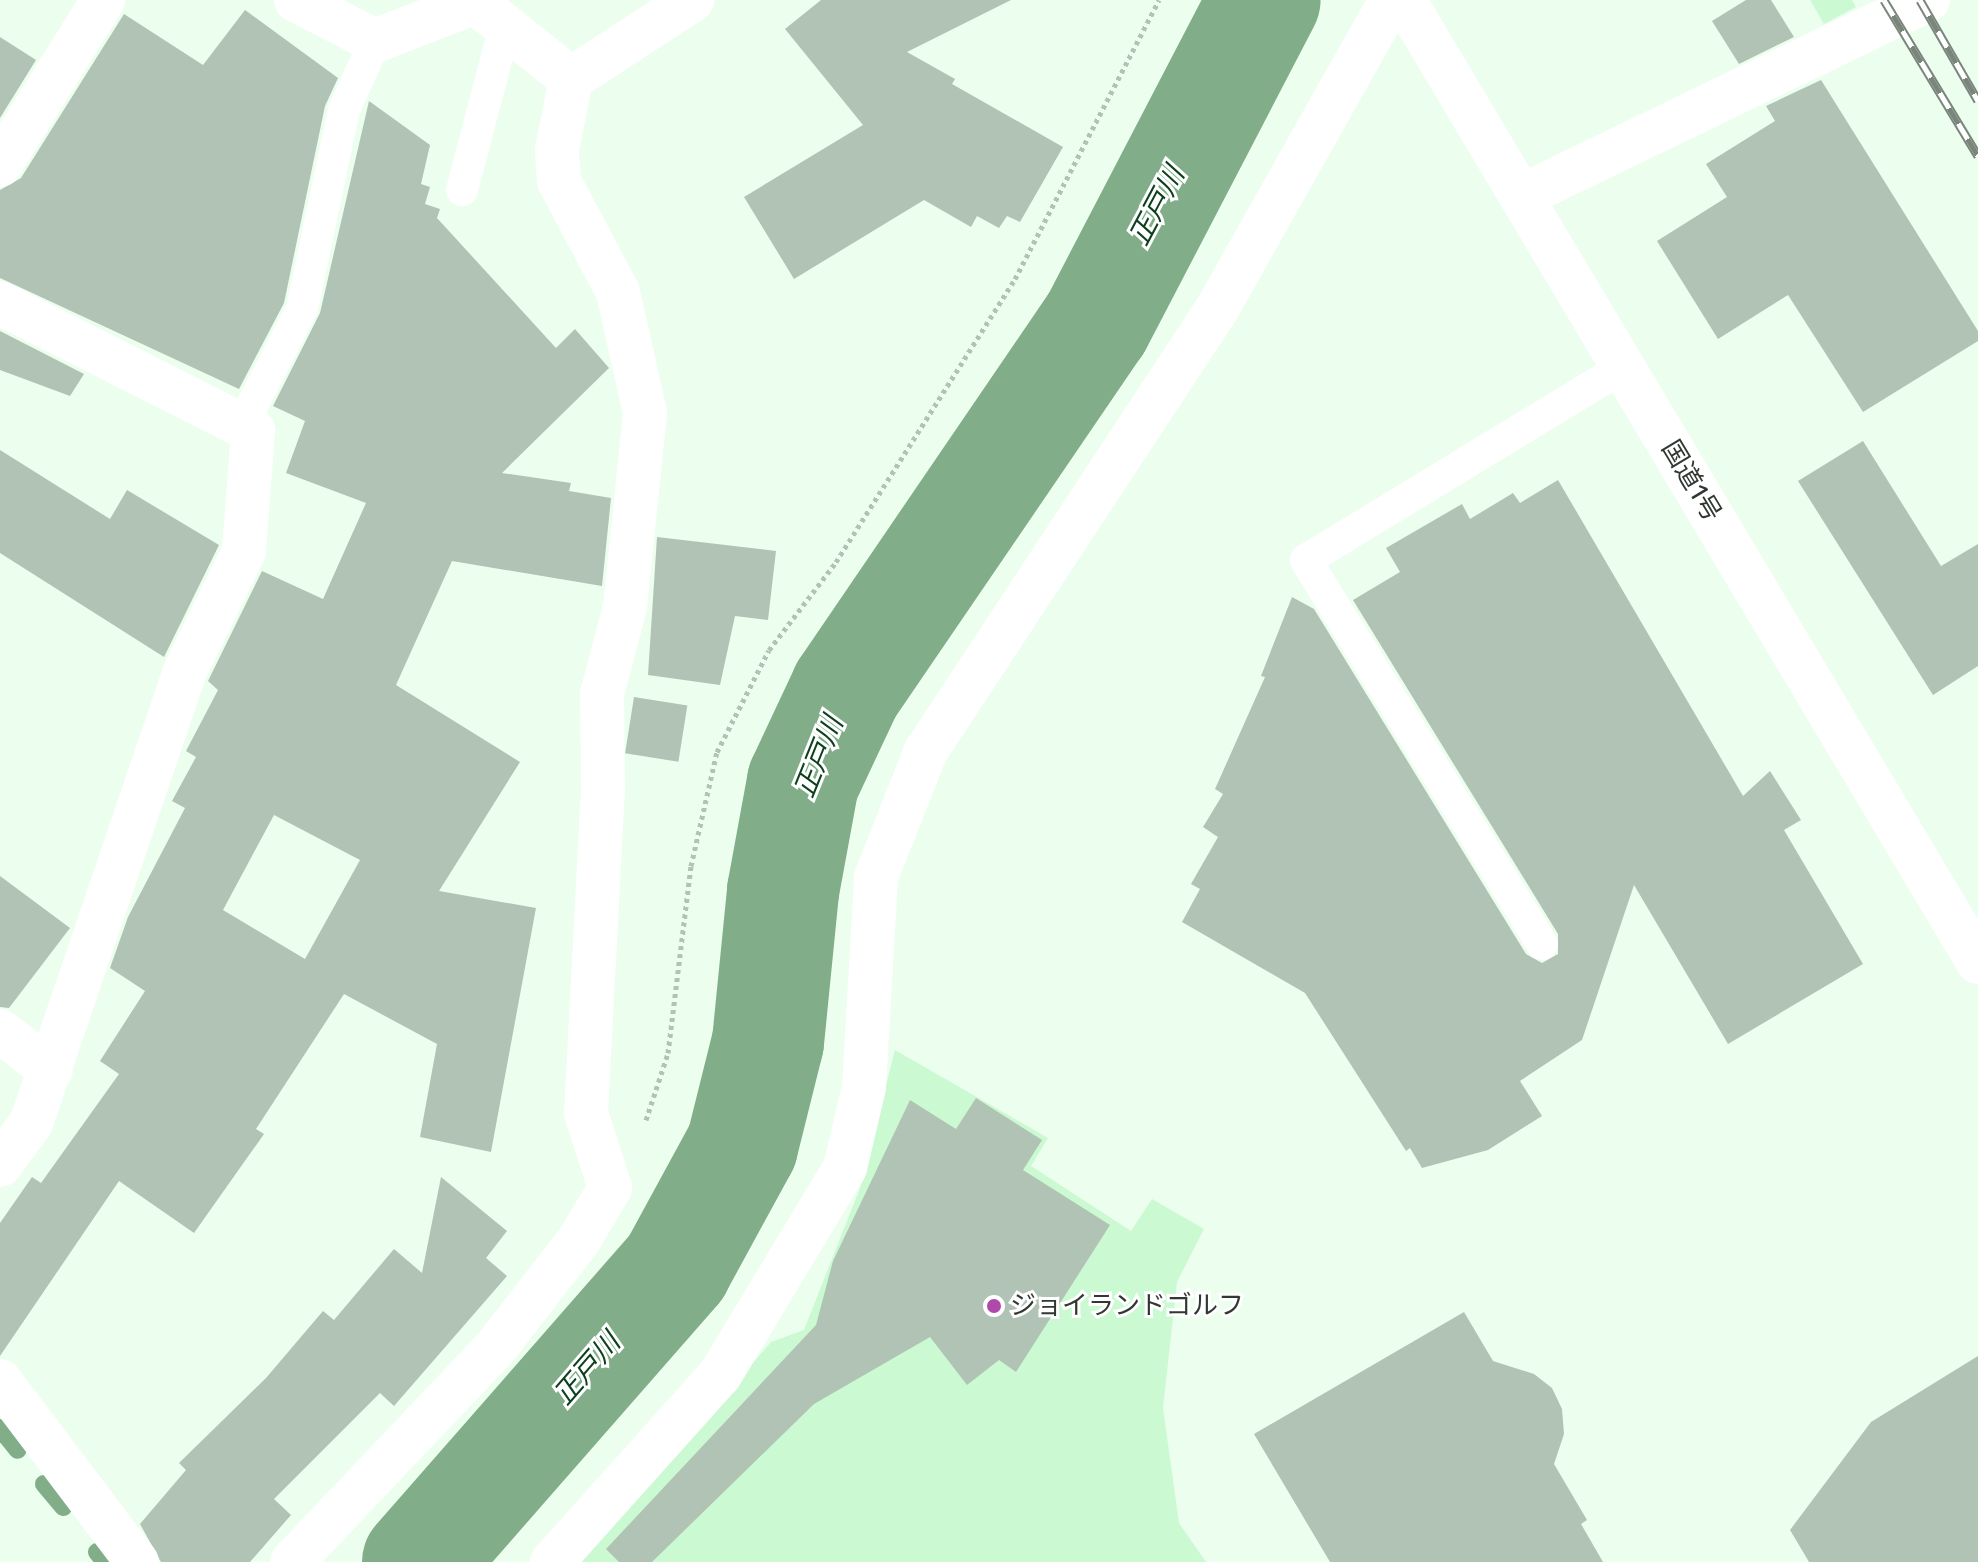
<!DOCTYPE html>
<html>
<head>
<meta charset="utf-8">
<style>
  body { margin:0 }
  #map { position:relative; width:1978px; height:1562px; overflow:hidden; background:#ecfeee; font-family:Rubik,"Noto Sans JP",sans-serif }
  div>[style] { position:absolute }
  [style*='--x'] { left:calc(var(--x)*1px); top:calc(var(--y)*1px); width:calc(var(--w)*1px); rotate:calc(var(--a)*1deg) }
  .green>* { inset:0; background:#cbf9d2 }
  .stream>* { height:18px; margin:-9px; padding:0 9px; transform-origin:9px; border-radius:9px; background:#81ae89 }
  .river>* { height:112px; margin:-56px; padding:0 56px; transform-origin:56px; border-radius:56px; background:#81ae89 }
  .building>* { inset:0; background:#b1c3b4; transform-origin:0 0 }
  .path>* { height:5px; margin-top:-2.5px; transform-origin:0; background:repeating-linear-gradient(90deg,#b3c2b5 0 4px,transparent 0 8px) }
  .lane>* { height:32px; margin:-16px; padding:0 16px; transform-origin:16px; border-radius:16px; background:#fff }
  .street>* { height:44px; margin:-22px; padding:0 22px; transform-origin:22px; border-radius:22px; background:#fff }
  .highway>* { height:44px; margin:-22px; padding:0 22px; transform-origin:22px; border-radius:22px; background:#fff }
  .rail>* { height:9px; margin-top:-4.5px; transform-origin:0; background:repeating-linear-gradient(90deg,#fff 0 18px,#7a857b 0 36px); box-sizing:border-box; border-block:2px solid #7a857b }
  .dots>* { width:22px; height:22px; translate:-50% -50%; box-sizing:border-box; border:4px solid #fff; border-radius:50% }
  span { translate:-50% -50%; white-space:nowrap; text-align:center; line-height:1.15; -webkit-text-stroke:6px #fff; paint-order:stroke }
  .street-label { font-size:26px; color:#313832 }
  .poi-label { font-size:26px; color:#313832 }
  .left { translate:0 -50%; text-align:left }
  .water-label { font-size:28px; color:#0d411d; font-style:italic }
</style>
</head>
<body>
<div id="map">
  <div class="green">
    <i style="clip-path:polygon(1810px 0,1852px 0,1856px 7px,1824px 24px)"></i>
    <i style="clip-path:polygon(895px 1050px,1048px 1138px,1031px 1166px,1131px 1231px,1152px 1199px,1204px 1229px,1177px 1282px,1163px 1408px,1179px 1523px,1206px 1562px,581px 1562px,771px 1342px,804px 1330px,860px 1188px)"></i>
  </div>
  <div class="stream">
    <i style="--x:0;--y:1428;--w:28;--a:51"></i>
    <i style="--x:44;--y:1484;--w:30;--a:50"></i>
    <i style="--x:97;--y:1552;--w:13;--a:51"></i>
  </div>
  <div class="river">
    <i style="--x:418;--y:1562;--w:392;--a:-48.8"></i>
    <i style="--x:676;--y:1267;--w:138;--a:-61.4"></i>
    <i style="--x:742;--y:1146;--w:107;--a:-76"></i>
    <i style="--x:768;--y:1042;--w:152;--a:-84.3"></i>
    <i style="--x:783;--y:891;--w:111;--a:-79.6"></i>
    <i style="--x:803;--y:782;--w:102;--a:-64.9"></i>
    <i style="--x:846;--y:690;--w:443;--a:-55.7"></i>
    <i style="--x:1096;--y:324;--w:365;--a:-62.5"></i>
  </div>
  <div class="building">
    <i style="clip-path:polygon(821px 0,1011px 0,907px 52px,955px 79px,952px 84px,1063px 147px,1020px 222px,1007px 216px,999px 228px,977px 216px,971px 227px,924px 200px,794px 279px,744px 197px,863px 125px,785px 29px)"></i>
    <i style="clip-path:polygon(1746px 0,1771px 0,1794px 37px,1739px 64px,1712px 21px)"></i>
    <i style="clip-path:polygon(245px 10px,338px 78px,325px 106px,284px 303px,239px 389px,0 278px,0 190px,21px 178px,124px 14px,203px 65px)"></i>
    <i style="clip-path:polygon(0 37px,36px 60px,0 118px)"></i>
    <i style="clip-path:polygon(1821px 80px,1978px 331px,1978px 341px,1863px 412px,1788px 295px,1718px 339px,1657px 241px,1727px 197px,1706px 164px,1775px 121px,1766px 106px)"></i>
    <i style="clip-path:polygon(evenodd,369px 101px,430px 145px,421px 184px,430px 187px,425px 204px,440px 209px,437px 218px,556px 348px,575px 329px,609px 368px,502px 473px,571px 483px,569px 491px,611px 498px,602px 586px,452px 561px,396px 685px,520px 762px,439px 891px,536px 908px,491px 1152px,420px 1137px,437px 1044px,344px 994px,256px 1129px,264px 1134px,194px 1233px,119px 1181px,0 1356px,0 1223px,32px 1177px,41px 1183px,119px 1074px,100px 1061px,145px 991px,110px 968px,128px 917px,185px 808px,172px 801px,196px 757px,186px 751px,218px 690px,208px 681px,262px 571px,323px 599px,366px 503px,286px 473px,305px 421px,273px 406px,320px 313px,369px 101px,274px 815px,360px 860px,305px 959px,223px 910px,274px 815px)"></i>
    <i style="clip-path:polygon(0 331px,84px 374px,70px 396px,0 370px)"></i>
    <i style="clip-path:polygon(1863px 441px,1941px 566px,1978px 544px,1978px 666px,1933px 695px,1798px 481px)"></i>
    <i style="clip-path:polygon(0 450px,110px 519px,127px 490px,219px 545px,164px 657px,0 553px)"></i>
    <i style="clip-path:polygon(1558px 480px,1743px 796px,1770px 771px,1801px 820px,1784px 830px,1863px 964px,1728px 1044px,1634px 885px,1582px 1040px,1520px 1081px,1542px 1116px,1488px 1150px,1422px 1168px,1410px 1148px,1406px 1151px,1305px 993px,1182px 922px,1200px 889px,1191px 884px,1218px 837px,1203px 827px,1223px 794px,1215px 789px,1265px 677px,1261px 676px,1292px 597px,1314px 609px,1526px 954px,1542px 963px,1558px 954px,1558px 934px,1353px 600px,1400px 572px,1386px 548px,1462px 504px,1470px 519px,1513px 493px,1520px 503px)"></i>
    <i style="clip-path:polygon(657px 537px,776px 551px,768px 620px,735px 616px,720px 685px,648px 675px)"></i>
    <i style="left:634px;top:697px;width:54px;height:57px;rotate:9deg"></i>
    <i style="clip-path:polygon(0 876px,70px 928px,9px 1008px,0 1007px)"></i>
    <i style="clip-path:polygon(976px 1098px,1042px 1140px,1023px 1170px,1110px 1225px,1016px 1372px,999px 1360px,967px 1385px,930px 1337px,814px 1404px,652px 1562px,619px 1562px,606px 1549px,816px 1325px,833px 1261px,910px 1100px,956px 1129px)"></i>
    <i style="clip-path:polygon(441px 1177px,507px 1231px,486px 1258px,507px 1276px,394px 1406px,380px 1393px,274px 1499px,291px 1515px,250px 1562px,161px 1562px,140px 1524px,186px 1470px,179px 1463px,266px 1378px,323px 1311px,334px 1320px,394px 1249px,422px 1273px)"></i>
    <i style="clip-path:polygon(1464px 1312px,1493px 1361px,1534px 1374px,1552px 1388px,1562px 1409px,1564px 1434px,1554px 1464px,1587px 1520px,1581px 1524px,1603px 1562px,1330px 1562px,1254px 1434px)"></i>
    <i style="clip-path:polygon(1978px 1356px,1978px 1562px,1809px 1562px,1790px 1530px,1871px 1422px)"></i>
  </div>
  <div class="path">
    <i style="--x:646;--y:1120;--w:71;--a:-71.8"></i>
    <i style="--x:668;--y:1053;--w:188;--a:-83"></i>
    <i style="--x:691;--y:866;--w:117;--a:-77.2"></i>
    <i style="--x:717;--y:752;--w:114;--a:-63"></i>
    <i style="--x:769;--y:650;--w:111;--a:-52.7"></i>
    <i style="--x:836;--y:562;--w:335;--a:-57.7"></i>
    <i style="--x:1015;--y:279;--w:314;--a:-62.7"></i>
  </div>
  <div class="lane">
    <i style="--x:462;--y:190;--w:170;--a:-75.3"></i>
    <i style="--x:242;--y:425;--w:131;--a:-62.7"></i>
    <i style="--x:302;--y:309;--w:203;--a:-78.1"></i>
    <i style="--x:344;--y:110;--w:76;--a:-65.8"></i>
    <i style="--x:1542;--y:944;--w:451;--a:-121.6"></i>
    <i style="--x:1306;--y:560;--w:371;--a:-31.3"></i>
  </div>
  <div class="street">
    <i style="--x:296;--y:0;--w:89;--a:27.4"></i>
    <i style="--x:375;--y:41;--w:107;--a:-21.3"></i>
    <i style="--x:475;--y:2;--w:123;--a:38.7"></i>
    <i style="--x:0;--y:165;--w:195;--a:-58"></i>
    <i style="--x:1522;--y:196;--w:451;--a:-25.8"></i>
    <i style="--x:0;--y:303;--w:284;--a:26.8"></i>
    <i style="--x:253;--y:431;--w:120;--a:94.3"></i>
    <i style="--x:244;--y:551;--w:134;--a:116.2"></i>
    <i style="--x:185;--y:671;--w:478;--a:108.8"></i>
    <i style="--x:31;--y:1123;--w:52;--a:126.4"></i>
    <i style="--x:0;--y:1031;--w:64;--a:37.4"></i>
    <i style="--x:0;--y:1381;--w:227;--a:52.9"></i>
    <i style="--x:292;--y:1562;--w:296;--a:-46.5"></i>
    <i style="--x:496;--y:1347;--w:135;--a:-52.2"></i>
    <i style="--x:579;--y:1240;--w:61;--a:-59.2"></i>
    <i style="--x:610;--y:1188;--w:79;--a:-107.7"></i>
    <i style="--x:586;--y:1113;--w:323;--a:-87"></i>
    <i style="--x:603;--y:790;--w:96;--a:-90.6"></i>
    <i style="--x:602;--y:694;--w:90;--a:-75.2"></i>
    <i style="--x:625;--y:607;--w:195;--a:-84.1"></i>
    <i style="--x:645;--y:413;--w:124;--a:-102.6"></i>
    <i style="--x:618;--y:292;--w:126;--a:-118"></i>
    <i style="--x:559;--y:181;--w:31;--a:-94"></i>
    <i style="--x:557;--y:150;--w:72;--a:-78.8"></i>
    <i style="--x:571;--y:79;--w:145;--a:-33.1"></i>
    <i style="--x:552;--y:1562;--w:251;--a:-48.1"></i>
    <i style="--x:720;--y:1375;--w:242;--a:-58.9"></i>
    <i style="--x:845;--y:1168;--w:83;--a:-76.8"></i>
    <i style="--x:864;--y:1087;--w:210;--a:-86.7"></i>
    <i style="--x:876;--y:877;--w:136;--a:-68.4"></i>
    <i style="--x:926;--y:751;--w:529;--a:-56.64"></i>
    <i style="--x:1217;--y:309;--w:355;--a:-60.6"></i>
  </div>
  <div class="highway">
    <i style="--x:1404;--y:0;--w:1120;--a:59.18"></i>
  </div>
  <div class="rail">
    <i style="--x:1884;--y:0;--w:182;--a:58.9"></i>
    <i style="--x:1920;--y:0;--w:116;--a:60.1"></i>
  </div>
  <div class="dots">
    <i style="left:994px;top:1306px;background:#b049ac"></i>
  </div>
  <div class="street-label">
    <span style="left:1691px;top:481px;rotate:59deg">国道1号</span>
  </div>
  <div class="poi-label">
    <span class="left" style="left:1010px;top:1306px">ジョイランドゴルフ</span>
  </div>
  <div class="water-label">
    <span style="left:1157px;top:206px;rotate:-62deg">正戸川</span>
    <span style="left:819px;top:757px;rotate:-68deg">正戸川</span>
    <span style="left:587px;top:1369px;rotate:-49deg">正戸川</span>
  </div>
</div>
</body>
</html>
